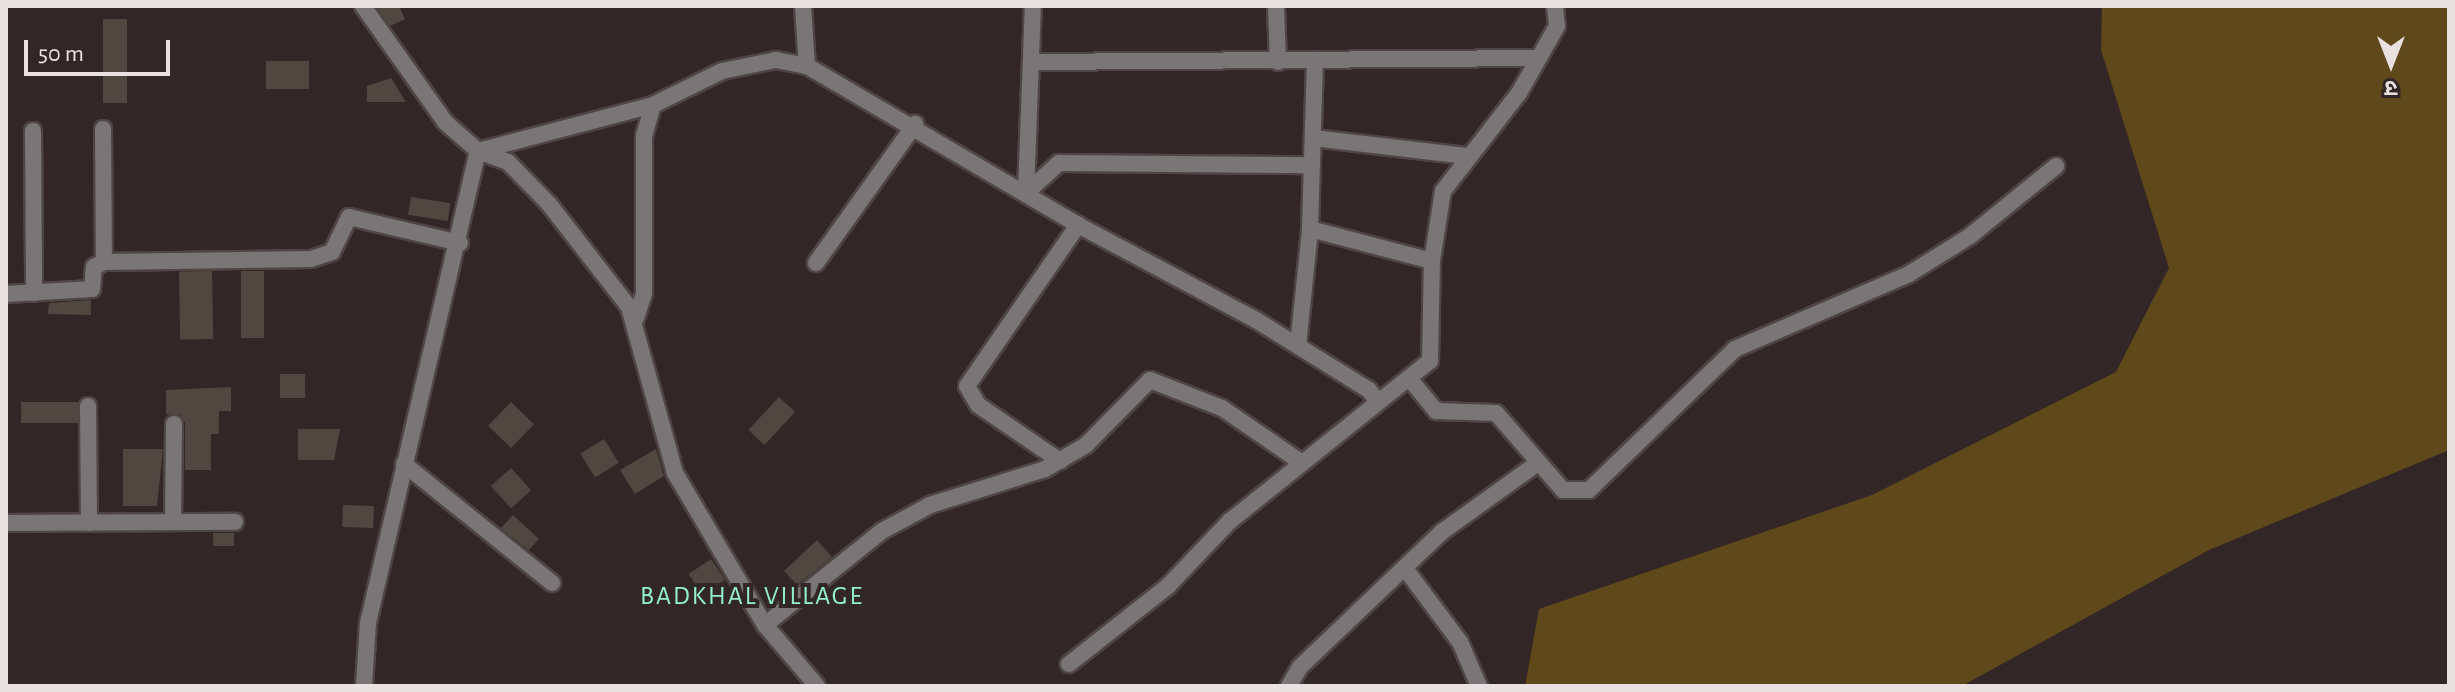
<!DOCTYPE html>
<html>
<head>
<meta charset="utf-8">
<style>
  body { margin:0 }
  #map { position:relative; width:2455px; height:692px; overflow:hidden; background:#322726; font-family:"Alegreya Sans","Noto Sans Devanagari",sans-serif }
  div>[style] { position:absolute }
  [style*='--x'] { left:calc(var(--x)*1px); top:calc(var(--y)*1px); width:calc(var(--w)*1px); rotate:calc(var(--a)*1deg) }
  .green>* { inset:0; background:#5f481a }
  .building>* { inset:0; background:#514741; transform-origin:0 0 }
  .roads { filter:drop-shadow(2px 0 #4f4544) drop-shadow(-2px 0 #4f4544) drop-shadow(0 2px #4f4544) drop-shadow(0 -2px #4f4544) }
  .minor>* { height:16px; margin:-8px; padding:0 8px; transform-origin:8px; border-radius:8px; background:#7a7577 }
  span { translate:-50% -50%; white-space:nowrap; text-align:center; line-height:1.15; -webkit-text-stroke:8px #322726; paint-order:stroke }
  .neighbourhood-label { font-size:26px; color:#92efd0; letter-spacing:2px }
  .frame { position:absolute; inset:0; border:8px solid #eae2e2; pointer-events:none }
  .north { position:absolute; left:2351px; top:24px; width:80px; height:80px; -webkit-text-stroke:6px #322726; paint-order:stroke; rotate:180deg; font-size:22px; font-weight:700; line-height:32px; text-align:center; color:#eae2e2 }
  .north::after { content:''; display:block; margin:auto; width:28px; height:36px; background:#eae2e2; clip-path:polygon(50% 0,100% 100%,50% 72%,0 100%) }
  .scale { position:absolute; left:24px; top:40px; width:146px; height:36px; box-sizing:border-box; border:4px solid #eae2e2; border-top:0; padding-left:10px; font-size:24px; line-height:28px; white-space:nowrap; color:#eae2e2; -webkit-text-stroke:6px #322726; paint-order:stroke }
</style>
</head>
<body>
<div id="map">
  <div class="green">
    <i style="clip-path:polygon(2102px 6px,2449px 6px,2449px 450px,2209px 550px,1962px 686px,1525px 686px,1539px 609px,1872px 495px,2116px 372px,2169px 268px,2101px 50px)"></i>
  </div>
  <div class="building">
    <i style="clip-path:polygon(376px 6px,399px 6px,405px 19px,390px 26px)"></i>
    <i style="left:103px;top:19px;width:24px;height:84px"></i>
    <i style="left:266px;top:61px;width:43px;height:28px"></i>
    <i style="clip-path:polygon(391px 78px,406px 102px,367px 102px,367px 86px)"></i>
    <i style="left:411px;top:197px;width:40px;height:18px;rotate:9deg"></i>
    <i style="left:212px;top:271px;width:68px;height:33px;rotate:89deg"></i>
    <i style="left:241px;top:271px;width:23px;height:67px"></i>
    <i style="clip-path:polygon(91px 300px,91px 315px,48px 314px,49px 303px)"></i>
    <i style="left:280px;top:374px;width:25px;height:24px"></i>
    <i style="clip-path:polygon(231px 387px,231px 411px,219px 411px,219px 434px,211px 434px,211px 470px,185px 470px,185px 423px,180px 414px,166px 414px,166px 390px)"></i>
    <i style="left:779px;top:397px;width:22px;height:45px;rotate:43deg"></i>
    <i style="left:21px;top:402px;width:57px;height:21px"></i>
    <i style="left:511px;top:402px;width:32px;height:33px;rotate:44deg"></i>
    <i style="clip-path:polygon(298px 429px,340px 429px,334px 460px,298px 460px)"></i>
    <i style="left:604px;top:439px;width:28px;height:28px;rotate:58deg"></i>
    <i style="clip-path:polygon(123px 449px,163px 449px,157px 506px,123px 506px)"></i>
    <i style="clip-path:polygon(656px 449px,664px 476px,635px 494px,620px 470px)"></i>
    <i style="left:511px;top:468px;width:30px;height:27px;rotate:48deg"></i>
    <i style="left:343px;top:505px;width:31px;height:22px;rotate:2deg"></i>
    <i style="clip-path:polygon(513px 515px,539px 539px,529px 550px,501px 528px)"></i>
    <i style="left:213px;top:533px;width:21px;height:13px"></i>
    <i style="clip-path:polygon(817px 540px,832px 557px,797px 585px,784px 571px)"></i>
    <i style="left:711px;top:559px;width:25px;height:27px;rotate:56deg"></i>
  </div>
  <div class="roads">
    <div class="minor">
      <i style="--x:363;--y:6;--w:142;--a:54.7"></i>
      <i style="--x:445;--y:122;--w:44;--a:41.3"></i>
      <i style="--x:478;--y:151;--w:32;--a:20"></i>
      <i style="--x:508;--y:162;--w:59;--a:45.7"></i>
      <i style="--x:549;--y:204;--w:130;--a:52.2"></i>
      <i style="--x:629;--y:307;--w:172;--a:74.5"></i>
      <i style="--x:675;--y:473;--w:177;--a:59.4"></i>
      <i style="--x:765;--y:625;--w:80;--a:49.6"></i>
      <i style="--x:803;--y:6;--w:60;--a:86.2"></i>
      <i style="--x:1276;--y:6;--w:56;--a:88"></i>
      <i style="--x:1032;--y:62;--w:507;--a:-0.45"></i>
      <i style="--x:103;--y:129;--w:133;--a:89.6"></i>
      <i style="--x:33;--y:131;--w:162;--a:89.6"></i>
      <i style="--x:1313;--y:138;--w:155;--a:6.7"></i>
      <i style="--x:1026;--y:193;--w:45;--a:-42.3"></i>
      <i style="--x:1059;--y:163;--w:253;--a:0.5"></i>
      <i style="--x:1026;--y:193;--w:187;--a:-87.9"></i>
      <i style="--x:1310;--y:229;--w:126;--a:14.7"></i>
      <i style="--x:816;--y:263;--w:171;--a:-54.5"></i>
      <i style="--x:6;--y:294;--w:86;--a:-3.3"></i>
      <i style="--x:92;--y:289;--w:22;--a:-85"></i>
      <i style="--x:94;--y:267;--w:11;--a:-27"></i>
      <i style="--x:104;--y:262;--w:207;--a:-0.8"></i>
      <i style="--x:311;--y:259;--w:22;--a:-18"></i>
      <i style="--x:332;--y:252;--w:39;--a:-64"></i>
      <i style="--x:349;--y:217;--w:114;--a:13.2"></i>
      <i style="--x:636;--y:318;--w:26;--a:-72"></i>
      <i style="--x:644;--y:293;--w:157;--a:-90"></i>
      <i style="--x:644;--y:136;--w:32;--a:-74"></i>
      <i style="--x:1298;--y:346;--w:118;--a:-84.1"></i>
      <i style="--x:1310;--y:229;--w:169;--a:-88.3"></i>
      <i style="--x:1409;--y:378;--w:43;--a:50.7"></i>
      <i style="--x:1436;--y:411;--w:60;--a:1.9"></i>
      <i style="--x:1496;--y:413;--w:102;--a:49"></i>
      <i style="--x:1563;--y:490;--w:26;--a:0"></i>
      <i style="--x:1589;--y:490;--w:203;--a:-44"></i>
      <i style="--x:1735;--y:349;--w:189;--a:-23.3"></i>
      <i style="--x:1909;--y:274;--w:72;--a:-31.9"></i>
      <i style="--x:1970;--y:236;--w:111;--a:-39.1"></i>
      <i style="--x:88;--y:406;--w:117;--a:89.5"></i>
      <i style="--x:1060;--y:461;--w:99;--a:-145.7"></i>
      <i style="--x:978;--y:405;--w:22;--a:-120"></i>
      <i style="--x:967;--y:386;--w:196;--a:-55.4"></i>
      <i style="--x:404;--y:464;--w:190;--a:38.8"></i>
      <i style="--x:173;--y:522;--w:98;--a:-89.4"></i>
      <i style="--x:6;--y:523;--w:229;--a:-0.3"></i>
      <i style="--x:1407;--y:571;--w:89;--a:53.3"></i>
      <i style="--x:1460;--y:642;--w:48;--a:66.6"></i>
      <i style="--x:765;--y:625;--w:150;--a:-38.8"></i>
      <i style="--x:882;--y:531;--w:55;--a:-28.4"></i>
      <i style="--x:930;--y:505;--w:121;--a:-17.4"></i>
      <i style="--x:1045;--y:469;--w:48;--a:-30.3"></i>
      <i style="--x:1086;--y:445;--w:91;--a:-45.4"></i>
      <i style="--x:1150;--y:380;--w:77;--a:21.3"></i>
      <i style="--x:1222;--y:408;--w:97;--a:34.5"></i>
      <i style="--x:1069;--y:664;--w:126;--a:-38.2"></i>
      <i style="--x:1168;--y:586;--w:90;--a:-46.4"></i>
      <i style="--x:1230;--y:521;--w:256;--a:-38.7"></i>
      <i style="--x:1430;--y:361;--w:100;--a:-88.9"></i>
      <i style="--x:1432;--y:261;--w:71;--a:-81.1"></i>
      <i style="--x:1443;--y:191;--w:124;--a:-52.2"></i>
      <i style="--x:1519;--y:93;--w:77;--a:-60.4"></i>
      <i style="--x:1557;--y:26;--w:20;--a:-96"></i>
      <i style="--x:364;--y:686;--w:63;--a:-86.4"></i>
      <i style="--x:368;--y:623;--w:485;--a:-76.9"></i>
      <i style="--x:478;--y:151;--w:181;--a:-14.7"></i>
      <i style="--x:653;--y:105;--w:77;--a:-26.2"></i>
      <i style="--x:722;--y:71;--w:55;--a:-11.5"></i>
      <i style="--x:776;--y:60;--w:32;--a:11"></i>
      <i style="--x:807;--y:66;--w:314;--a:30.4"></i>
      <i style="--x:1078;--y:225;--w:202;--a:28.1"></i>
      <i style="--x:1256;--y:320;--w:133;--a:31.8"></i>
      <i style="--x:1369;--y:390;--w:14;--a:54"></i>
      <i style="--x:1289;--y:686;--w:22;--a:-60"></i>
      <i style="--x:1300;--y:667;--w:197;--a:-43.6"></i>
      <i style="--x:1443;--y:531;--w:113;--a:-35.7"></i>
    </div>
  </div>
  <div class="neighbourhood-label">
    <span style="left:752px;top:597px">BADKHAL VILLAGE</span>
  </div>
  <div class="frame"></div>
  <div class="north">उ</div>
  <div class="scale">50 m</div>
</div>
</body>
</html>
